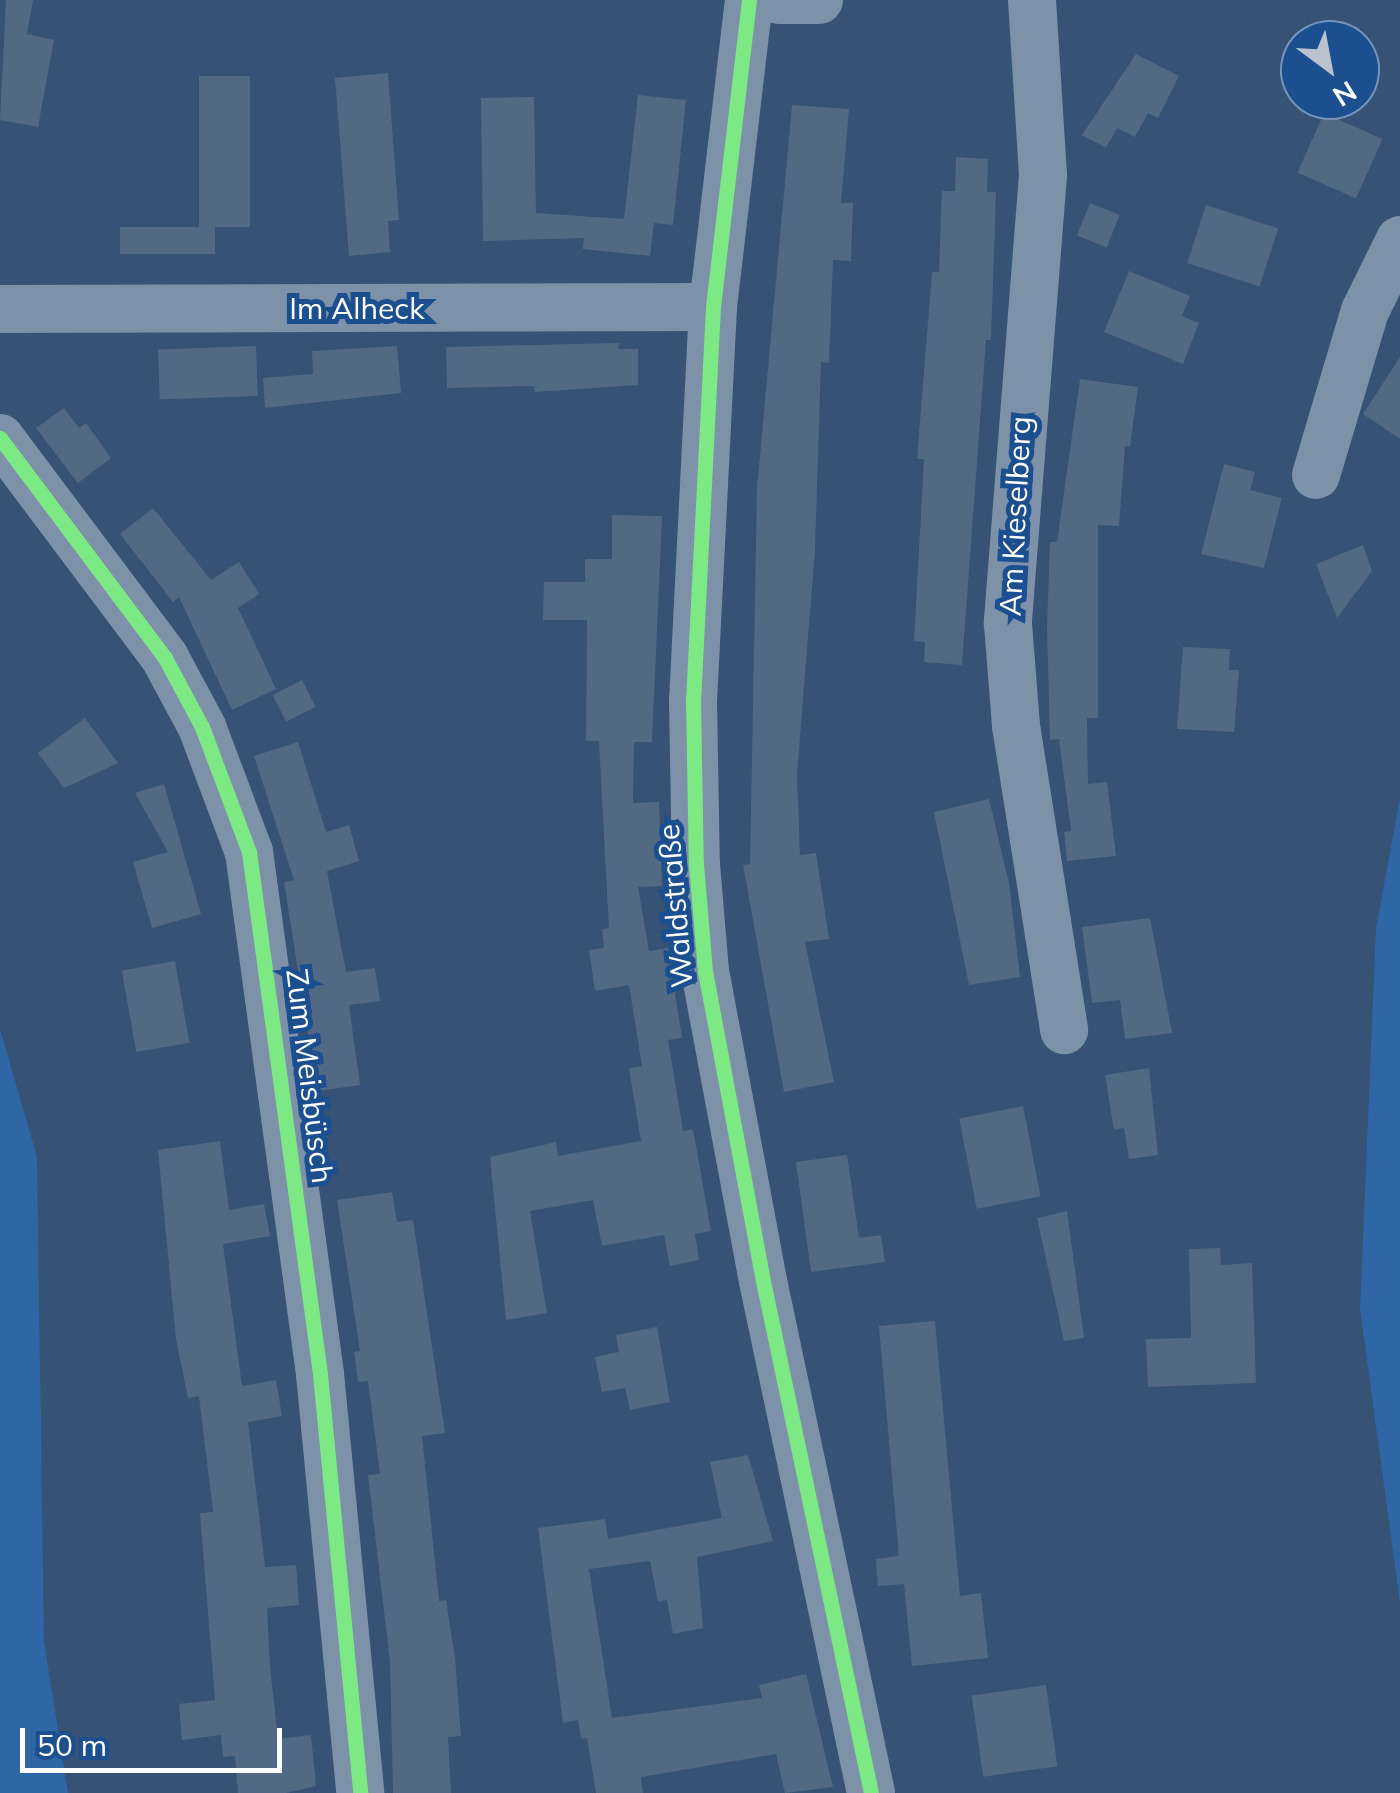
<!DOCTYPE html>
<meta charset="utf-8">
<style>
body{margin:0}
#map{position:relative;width:1400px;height:1793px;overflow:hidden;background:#365274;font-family:Mulish,sans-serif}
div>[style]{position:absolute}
.green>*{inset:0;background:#2f66a5}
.building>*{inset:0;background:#526984;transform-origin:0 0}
.minor>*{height:48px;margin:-24px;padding:0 24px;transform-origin:24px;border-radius:24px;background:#7d92a8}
.cycleway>*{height:15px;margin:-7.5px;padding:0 7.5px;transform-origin:7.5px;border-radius:7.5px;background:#7ce984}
span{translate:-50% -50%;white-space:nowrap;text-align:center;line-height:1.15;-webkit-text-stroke:10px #1b4f8f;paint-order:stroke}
.street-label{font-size:30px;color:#fff}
.north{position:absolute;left:1280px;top:20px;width:100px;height:100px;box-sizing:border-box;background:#1b4f8f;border:2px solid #7695bc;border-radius:50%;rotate:148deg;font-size:28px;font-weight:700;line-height:40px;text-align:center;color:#fff}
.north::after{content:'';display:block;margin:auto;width:35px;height:45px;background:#b9c2ce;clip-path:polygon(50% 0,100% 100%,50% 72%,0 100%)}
.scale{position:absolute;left:20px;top:1728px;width:262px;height:45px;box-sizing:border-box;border:5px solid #fff;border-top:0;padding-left:12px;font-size:30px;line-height:35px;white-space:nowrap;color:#fff;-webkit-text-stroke:8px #1b4f8f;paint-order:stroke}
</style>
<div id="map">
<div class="green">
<i style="clip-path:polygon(1400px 798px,1400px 1603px,1360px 1309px,1376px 928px)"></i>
<i style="clip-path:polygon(0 1029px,37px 1157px,44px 1641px,68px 1793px,0 1793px)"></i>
</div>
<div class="building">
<i style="clip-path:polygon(6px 0,33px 0,27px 34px,54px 40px,38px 127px,0 120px)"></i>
<i style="clip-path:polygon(1136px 54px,1179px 76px,1158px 118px,1148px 113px,1135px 137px,1117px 128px,1106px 148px,1082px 135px)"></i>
<i style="clip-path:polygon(388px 73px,399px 220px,388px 221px,390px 252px,349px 256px,335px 78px)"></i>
<i style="left:199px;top:76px;width:51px;height:151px"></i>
<i style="clip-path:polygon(638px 95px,686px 100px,673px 225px,654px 223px,650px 256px,583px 249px,584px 238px,483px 241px,481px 98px,534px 97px,536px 213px,624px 219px)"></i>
<i style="clip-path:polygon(792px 105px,849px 109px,841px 203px,853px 203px,851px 261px,833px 260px,829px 363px,821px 362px,815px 550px,797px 774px,800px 855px,816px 853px,829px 939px,805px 942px,834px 1082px,784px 1092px,743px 865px,750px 864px,757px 489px)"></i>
<i style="left:1324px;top:113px;width:64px;height:65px;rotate:24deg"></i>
<i style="clip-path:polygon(956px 157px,988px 159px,987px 192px,996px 192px,991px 340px,986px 340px,962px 665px,924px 662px,925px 642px,914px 641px,924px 459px,917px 459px,932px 272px,939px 272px,942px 191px,955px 191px)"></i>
<i style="left:1090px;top:203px;width:32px;height:35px;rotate:22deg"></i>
<i style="left:1206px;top:205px;width:76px;height:61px;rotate:18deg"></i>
<i style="left:215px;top:227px;width:27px;height:95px;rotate:90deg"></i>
<i style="clip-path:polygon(1129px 271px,1190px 296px,1182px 316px,1199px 323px,1183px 364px,1104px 332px)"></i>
<i style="clip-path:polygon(619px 343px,618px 349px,638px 349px,638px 385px,535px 392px,534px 386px,447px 388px,446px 347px)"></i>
<i style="left:256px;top:346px;width:50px;height:98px;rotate:88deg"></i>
<i style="clip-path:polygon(397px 346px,401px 393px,265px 408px,263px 378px,313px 374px,312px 351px)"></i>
<i style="clip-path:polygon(1400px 357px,1400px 439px,1363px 414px)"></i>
<i style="clip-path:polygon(1080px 379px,1138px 387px,1130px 447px,1125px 446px,1119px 526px,1098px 525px,1098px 718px,1087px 718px,1088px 784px,1107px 782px,1116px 856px,1067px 861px,1064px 832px,1071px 831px,1059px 739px,1050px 740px,1047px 627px,1050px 542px,1057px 542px)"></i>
<i style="clip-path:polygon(64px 408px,79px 428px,86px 423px,111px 458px,78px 483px,36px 428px)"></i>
<i style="clip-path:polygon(1224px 464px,1255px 472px,1250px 490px,1282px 498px,1264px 568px,1201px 554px)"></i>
<i style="clip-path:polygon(153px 508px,211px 580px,239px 562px,259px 594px,238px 608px,276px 689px,232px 710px,179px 597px,173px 602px,120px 534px)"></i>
<i style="clip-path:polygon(612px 515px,662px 516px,652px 742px,634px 742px,633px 803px,659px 802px,662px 886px,638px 887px,649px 951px,668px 948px,682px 1038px,668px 1040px,683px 1131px,693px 1129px,711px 1231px,695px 1234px,699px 1260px,670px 1266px,664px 1235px,602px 1246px,593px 1200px,530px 1211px,547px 1313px,506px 1320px,490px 1157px,556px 1142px,558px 1156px,641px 1141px,629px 1068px,642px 1066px,629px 985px,595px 991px,589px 950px,604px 948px,602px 929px,609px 928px,599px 741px,586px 741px,587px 620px,543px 620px,544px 582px,585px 582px,585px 559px,612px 559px)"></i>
<i style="clip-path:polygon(1363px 545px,1372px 571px,1337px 618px,1316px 564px)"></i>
<i style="clip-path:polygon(1183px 647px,1230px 649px,1229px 670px,1239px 670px,1234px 732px,1177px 729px)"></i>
<i style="left:302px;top:680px;width:30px;height:33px;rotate:63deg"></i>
<i style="clip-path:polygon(85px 718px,118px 763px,64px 788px,38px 753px)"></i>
<i style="clip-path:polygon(298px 742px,326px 832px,349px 825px,359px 861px,327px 871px,346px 972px,375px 968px,380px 1001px,349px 1005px,360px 1085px,317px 1091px,284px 882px,294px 880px,254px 756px)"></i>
<i style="clip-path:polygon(164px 784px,201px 914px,152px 928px,133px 862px,168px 852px,135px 793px)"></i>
<i style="clip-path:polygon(989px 799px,1009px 883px,1020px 977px,969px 985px,934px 812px)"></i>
<i style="clip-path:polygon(1150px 918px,1172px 1033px,1125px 1039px,1120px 1000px,1092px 1003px,1082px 927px)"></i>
<i style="left:175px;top:961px;width:83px;height:54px;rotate:80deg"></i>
<i style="clip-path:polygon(1149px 1068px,1158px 1155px,1129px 1159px,1124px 1128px,1114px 1130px,1105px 1075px)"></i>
<i style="left:1023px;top:1106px;width:92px;height:65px;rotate:79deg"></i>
<i style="clip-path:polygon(220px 1141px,229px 1210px,264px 1204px,270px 1236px,223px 1244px,242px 1386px,276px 1380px,282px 1416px,248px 1422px,265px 1567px,296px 1565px,299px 1605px,267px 1608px,270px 1667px,278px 1739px,311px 1735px,316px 1786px,286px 1793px,238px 1793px,235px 1756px,223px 1757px,221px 1735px,182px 1740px,179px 1704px,215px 1700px,200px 1513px,213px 1512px,199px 1396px,188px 1398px,176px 1339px,158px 1150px)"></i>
<i style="clip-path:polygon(847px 1155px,859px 1238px,881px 1235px,885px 1262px,811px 1272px,796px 1162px)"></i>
<i style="clip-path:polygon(392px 1192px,397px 1222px,413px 1220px,445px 1433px,422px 1436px,439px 1601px,446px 1600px,455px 1658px,461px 1736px,448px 1737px,451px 1793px,393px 1793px,390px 1662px,368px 1475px,380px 1474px,368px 1381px,358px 1382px,354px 1352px,360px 1351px,337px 1200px)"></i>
<i style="clip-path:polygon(1067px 1211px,1084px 1338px,1064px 1341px,1037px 1218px)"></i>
<i style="clip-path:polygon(1220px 1248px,1221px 1265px,1252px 1263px,1256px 1383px,1148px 1387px,1146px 1339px,1191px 1338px,1189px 1249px)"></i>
<i style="clip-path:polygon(935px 1321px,960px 1596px,981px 1593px,988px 1658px,912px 1666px,904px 1584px,878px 1586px,876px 1559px,899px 1556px,879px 1326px)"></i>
<i style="clip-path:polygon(657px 1327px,670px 1402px,630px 1410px,625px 1388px,602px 1392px,595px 1357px,619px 1352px,616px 1335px)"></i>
<i style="clip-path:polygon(748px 1455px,773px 1541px,697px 1557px,703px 1628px,673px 1634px,667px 1600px,658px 1602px,650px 1561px,589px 1569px,612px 1718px,762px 1698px,759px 1685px,806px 1674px,833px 1787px,785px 1793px,776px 1754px,641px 1777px,643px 1793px,596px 1793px,587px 1738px,581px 1739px,578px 1720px,563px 1723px,538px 1528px,605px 1519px,608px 1539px,722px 1518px,710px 1462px)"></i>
<i style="left:1046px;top:1685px;width:82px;height:75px;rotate:82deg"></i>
</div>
<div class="minor">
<i style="left:749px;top:0;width:309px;rotate:96.7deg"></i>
<i style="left:713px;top:307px;width:394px;rotate:92.9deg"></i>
<i style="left:693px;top:700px;width:164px;rotate:89deg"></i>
<i style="left:696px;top:864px;width:107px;rotate:85.2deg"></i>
<i style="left:705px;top:971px;width:315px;rotate:79.4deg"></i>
<i style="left:763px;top:1281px;width:523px;rotate:78.09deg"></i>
<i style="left:779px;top:0;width:40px"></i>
<i style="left:1032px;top:0;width:175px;rotate:86.4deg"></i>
<i style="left:1043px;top:175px;width:450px;rotate:94.5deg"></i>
<i style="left:1008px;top:624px;width:102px;rotate:85.5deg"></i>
<i style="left:1016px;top:726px;width:308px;rotate:81deg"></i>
<i style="left:0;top:309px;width:713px;rotate:-0.16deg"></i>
<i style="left:0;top:438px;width:275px;rotate:53.1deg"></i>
<i style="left:165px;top:658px;width:78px;rotate:61.8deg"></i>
<i style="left:202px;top:727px;width:134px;rotate:69.4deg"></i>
<i style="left:249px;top:852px;width:527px;rotate:82.25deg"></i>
<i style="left:320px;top:1374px;width:421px;rotate:84.5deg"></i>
<i style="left:1316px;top:475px;width:171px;rotate:-73.4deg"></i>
<i style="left:1365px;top:311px;width:79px;rotate:-63.8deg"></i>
</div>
<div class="cycleway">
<i style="left:749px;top:0;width:309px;rotate:96.7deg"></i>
<i style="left:713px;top:307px;width:394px;rotate:92.9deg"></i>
<i style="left:693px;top:700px;width:164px;rotate:89deg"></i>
<i style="left:696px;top:864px;width:107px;rotate:85.2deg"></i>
<i style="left:705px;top:971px;width:315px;rotate:79.4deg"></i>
<i style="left:763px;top:1281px;width:523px;rotate:78.09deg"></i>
<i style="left:0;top:438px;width:275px;rotate:53.1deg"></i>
<i style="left:165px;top:658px;width:78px;rotate:61.8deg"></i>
<i style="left:202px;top:727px;width:134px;rotate:69.4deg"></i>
<i style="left:249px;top:852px;width:527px;rotate:82.25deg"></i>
<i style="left:320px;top:1374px;width:421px;rotate:84.5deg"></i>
</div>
<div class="street-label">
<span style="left:357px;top:308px">Im Alheck</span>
<span style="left:1015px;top:516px;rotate:-87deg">Am Kieselberg</span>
<span style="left:675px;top:906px;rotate:-95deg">Waldstraße</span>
<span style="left:310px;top:1076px;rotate:83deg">Zum Meisbüsch</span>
</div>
<div class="north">N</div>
<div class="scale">50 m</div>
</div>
